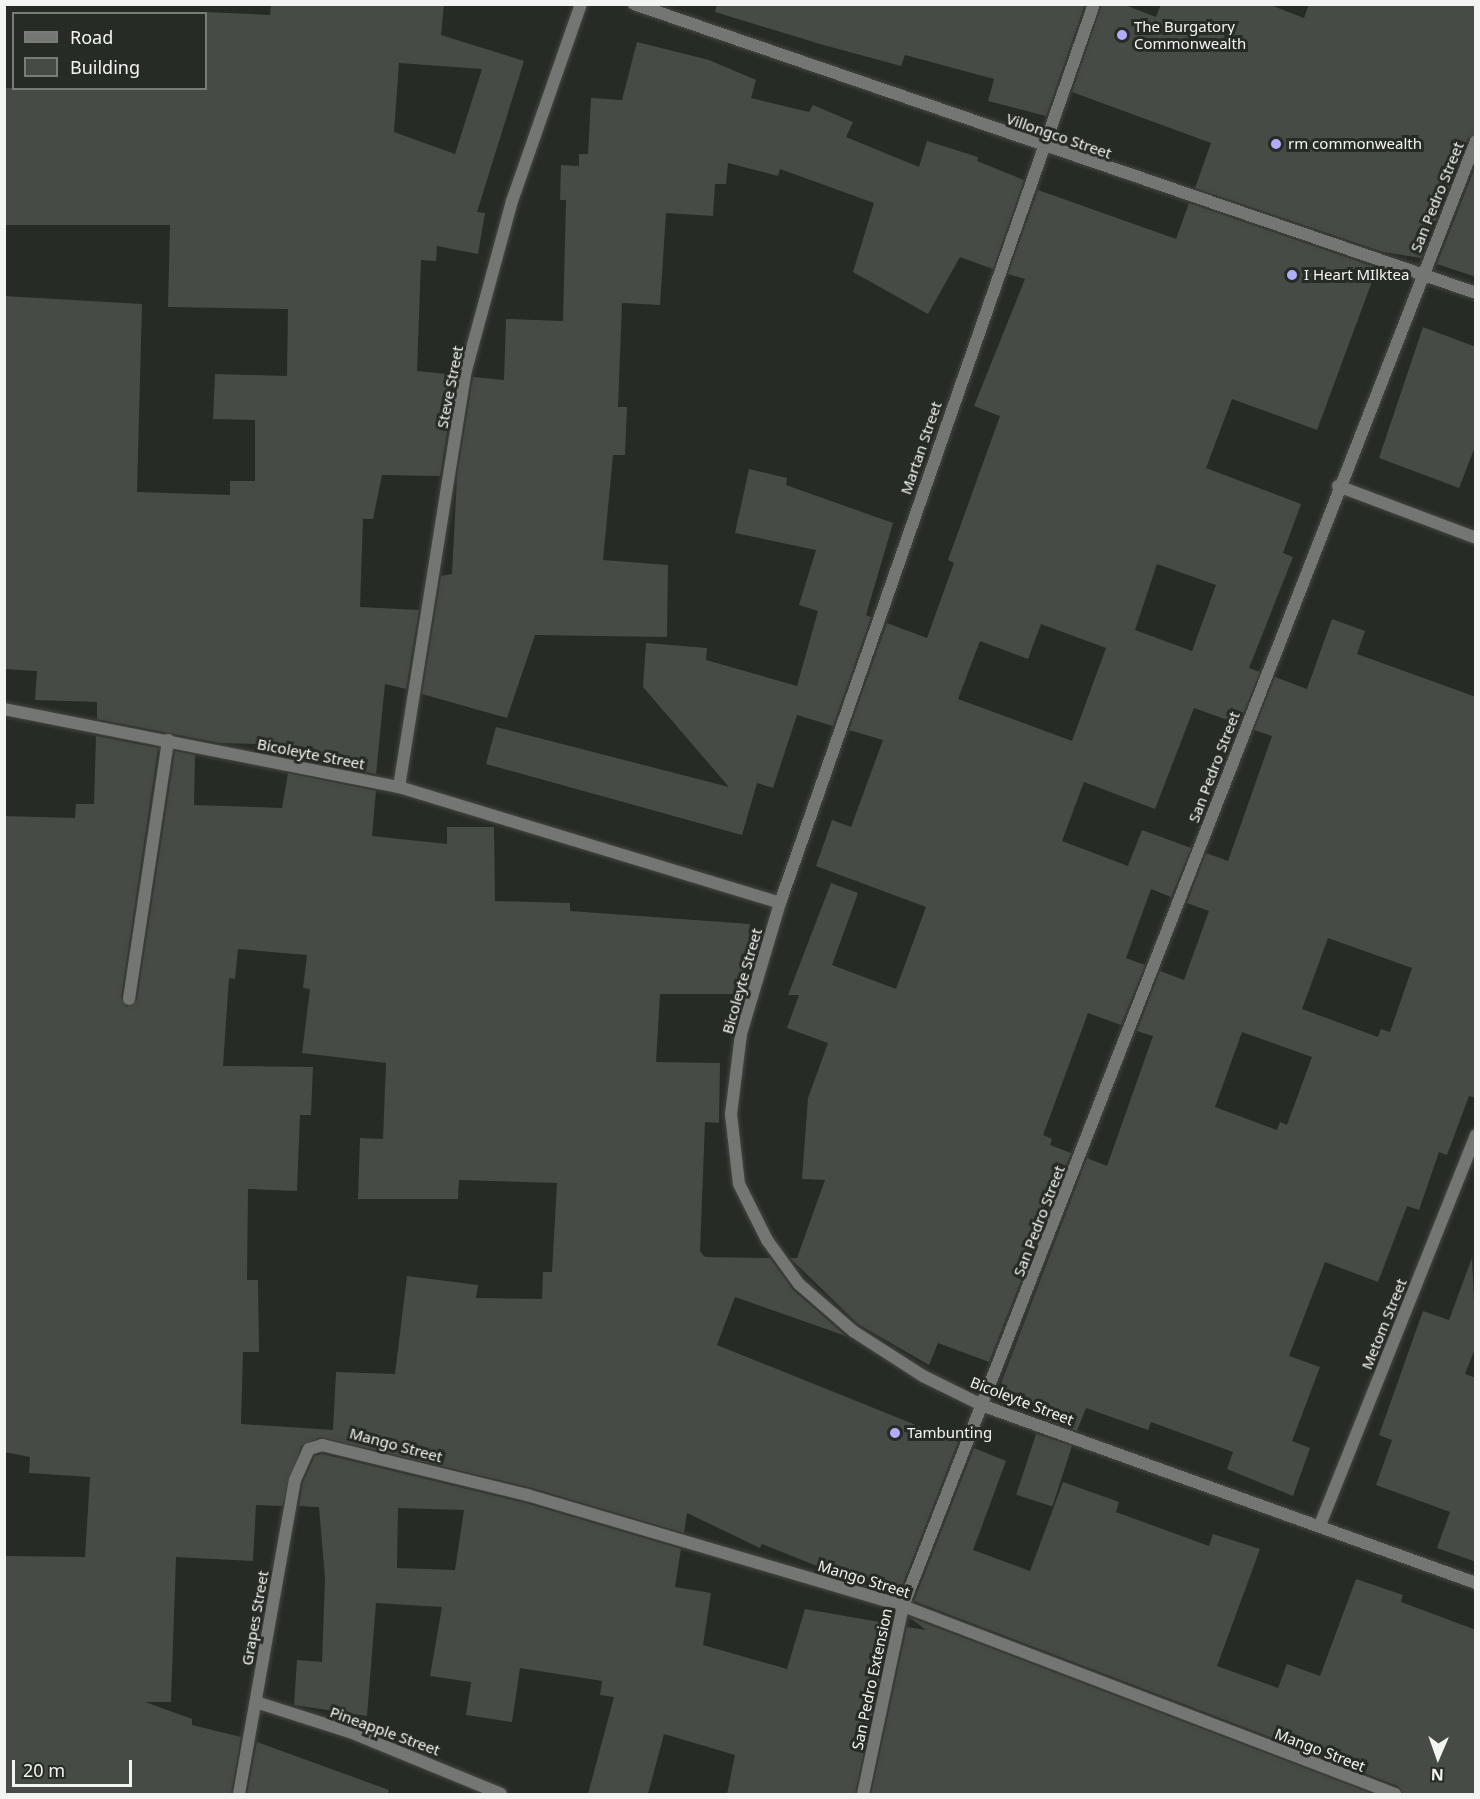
<!DOCTYPE html>
<style>
body{margin:0}
#map{position:relative;width:1480px;height:1799px;overflow:hidden;background:#272b25;font-family:"Noto Sans",sans-serif}
div>[style]{position:absolute}
.building>*{inset:0;background:#474b45;transform-origin:0 0}
.roads{filter:drop-shadow(0 0 2px #444742) drop-shadow(0 0 2px #444742)}
.service>*{height:12px;margin:-6px;padding:0 6px;transform-origin:6px;border-radius:6px;background:#747673}
.minor>*{height:12px;margin:-6px;padding:0 6px;transform-origin:6px;border-radius:6px;background:#747673}
.dots>*{width:16px;height:16px;translate:-50% -50%;box-sizing:border-box;border:3px solid #272b25;border-radius:50%}
span{translate:-50% -50%;white-space:nowrap;text-align:center;line-height:1.15;-webkit-text-stroke:6px #272b25;paint-order:stroke}
.poi-label{font-size:15px;color:#f3f5f2}
.left{translate:0 -50%;text-align:left}
.street-label{font-size:15px;color:#f3f5f2}
.frame{position:absolute;inset:0;border:6px solid #f3f5f2;pointer-events:none}
.legend{position:absolute;left:12px;top:12px;width:195px;height:78px;box-sizing:border-box;background:#272b25;border:2px solid #797c77;margin:0;padding:8px 10px;list-style:none;font-size:18px;color:#f3f5f2}
.legend li{display:flex;align-items:center;gap:12px;height:30px}
.legend b{width:30px;border:2px solid #797c77}
.north{position:absolute;left:1408px;top:1727px;width:60px;height:60px;-webkit-text-stroke:4px #272b25;paint-order:stroke;rotate:182deg;font-size:16px;font-weight:700;line-height:24px;text-align:center;color:#f3f5f2}
.north::after{content:'';display:block;margin:auto;width:21px;height:27px;background:#f3f5f2;clip-path:polygon(50% 0,100% 100%,50% 72%,0 100%)}
.scale{position:absolute;left:12px;top:1760px;width:120px;height:27px;box-sizing:border-box;border:3px solid #f3f5f2;border-top:0;padding-left:8px;font-size:18px;line-height:21px;white-space:nowrap;color:#f3f5f2;-webkit-text-stroke:4px #272b25;paint-order:stroke}
</style>
<div id="map">
<div class="building">
<i style="clip-path:polygon(evenodd,271px 4px,444px 4px,441px 35px,524px 61px,477px 212px,485px 213px,478px 254px,437px 246px,436px 261px,421px 260px,417px 371px,456px 375px,440px 476px,382px 475px,373px 519px,363px 519px,360px 607px,419px 610px,406px 689px,385px 684px,376px 774px,290px 757px,292px 745px,220px 743px,97px 719px,97px 702px,35px 700px,37px 671px,4px 669px,4px 296px,142px 304px,137px 492px,230px 495px,230px 481px,255px 481px,255px 420px,213px 419px,215px 374px,287px 376px,288px 309px,168px 307px,170px 225px,4px 225px,4px 88px,206px 88px,206px 12px,270px 15px,271px 4px,399px 63px,482px 69px,455px 154px,394px 132px,399px 63px)"></i>
<i style="clip-path:polygon(717px 4px,1085px 4px,1046px 116px,988px 101px,994px 79px,905px 55px,901px 66px,820px 44px,715px 12px)"></i>
<i style="clip-path:polygon(1102px 4px,1122px 4px,1156px 17px,1161px 4px,1268px 4px,1304px 18px,1309px 4px,1476px 4px,1476px 133px,1468px 138px,1421px 258px,1383px 252px,1195px 188px,1211px 143px,1072px 92px)"></i>
<i style="clip-path:polygon(637px 42px,709px 60px,756px 80px,751px 98px,809px 112px,813px 105px,853px 122px,846px 137px,919px 167px,927px 141px,978px 157px,977px 161px,1024px 180px,993px 269px,960px 257px,928px 314px,853px 272px,874px 203px,780px 169px,778px 176px,728px 163px,726px 184px,715px 184px,713px 216px,666px 213px,660px 305px,622px 303px,618px 407px,627px 407px,625px 455px,613px 455px,603px 560px,668px 565px,667px 637px,535px 635px,507px 718px,422px 694px,441px 576px,452px 574px,457px 476px,473px 377px,504px 380px,506px 319px,563px 321px,566px 200px,560px 200px,561px 165px,579px 166px,579px 154px,588px 154px,591px 98px,622px 100px)"></i>
<i style="clip-path:polygon(1476px 165px,1476px 277px,1437px 264px)"></i>
<i style="clip-path:polygon(evenodd,1038px 190px,1176px 239px,1189px 203px,1377px 268px,1317px 430px,1232px 399px,1206px 468px,1301px 504px,1283px 553px,1293px 557px,1249px 668px,1260px 672px,1239px 724px,1194px 708px,1155px 809px,1084px 782px,1062px 841px,1128px 866px,1142px 830px,1191px 848px,1171px 897px,1151px 889px,1126px 958px,1145px 965px,1121px 1025px,1088px 1013px,1043px 1135px,1052px 1139px,1050px 1145px,1071px 1153px,989px 1362px,938px 1343px,929px 1365px,858px 1324px,790px 1258px,797px 1258px,825px 1180px,802px 1179px,808px 1098px,828px 1043px,787px 1028px,799px 995px,788px 995px,831px 883px,858px 893px,832px 965px,896px 989px,926px 907px,816px 866px,832px 820px,851px 827px,883px 740px,849px 730px,887px 623px,927px 638px,954px 563px,948px 560px,1000px 416px,974px 406px,1025px 279px,1008px 274px,1038px 190px,1157px 564px,1216px 585px,1192px 651px,1135px 630px,1157px 564px,1038px 190px,1041px 624px,1106px 648px,1072px 741px,958px 699px,980px 641px,1028px 659px,1041px 624px)"></i>
<i style="clip-path:polygon(1423px 327px,1476px 347px,1476px 444px,1459px 488px,1379px 458px)"></i>
<i style="clip-path:polygon(749px 469px,787px 478px,786px 485px,893px 523px,866px 615px,871px 617px,833px 726px,797px 715px,773px 788px,757px 783px,742px 835px,486px 764px,496px 727px,729px 787px,643px 687px,646px 643px,707px 648px,706px 660px,797px 686px,818px 611px,799px 605px,816px 550px,735px 533px)"></i>
<i style="clip-path:polygon(evenodd,1332px 619px,1365px 631px,1357px 654px,1476px 697px,1476px 1098px,1469px 1096px,1447px 1155px,1439px 1152px,1419px 1210px,1407px 1206px,1378px 1282px,1325px 1262px,1289px 1356px,1320px 1367px,1292px 1441px,1310px 1448px,1293px 1496px,1227px 1469px,1233px 1452px,1151px 1422px,1148px 1430px,1086px 1408px,1077px 1431px,1042px 1418px,1046px 1408px,998px 1391px,1087px 1158px,1107px 1166px,1153px 1036px,1137px 1031px,1160px 971px,1184px 980px,1209px 911px,1187px 903px,1206px 853px,1228px 861px,1272px 736px,1254px 730px,1275px 677px,1307px 689px,1332px 619px,1328px 938px,1412px 968px,1390px 1032px,1381px 1029px,1378px 1037px,1302px 1009px,1328px 938px,1332px 619px,1242px 1032px,1312px 1057px,1287px 1125px,1280px 1122px,1277px 1130px,1215px 1107px,1242px 1032px)"></i>
<i style="clip-path:polygon(evenodd,96px 736px,158px 748px,121px 998px,127px 1007px,137px 1000px,175px 751px,195px 755px,194px 805px,282px 808px,288px 773px,376px 791px,372px 836px,447px 844px,447px 827px,494px 827px,495px 901px,570px 903px,570px 911px,750px 924px,744px 994px,660px 994px,656px 1062px,720px 1063px,719px 1123px,705px 1122px,700px 1251px,705px 1257px,770px 1258px,793px 1290px,846px 1336px,735px 1297px,717px 1345px,958px 1442px,898px 1596px,816px 1572px,817px 1566px,762px 1544px,760px 1548px,687px 1513px,684px 1533px,529px 1487px,320px 1437px,301px 1446px,282px 1506px,256px 1505px,253px 1561px,176px 1557px,171px 1702px,145px 1702px,192px 1719px,192px 1725px,241px 1737px,231px 1794px,4px 1794px,4px 1556px,85px 1557px,90px 1477px,29px 1473px,30px 1457px,4px 1452px,4px 816px,75px 818px,76px 804px,94px 804px,96px 736px,238px 949px,307px 955px,303px 988px,310px 989px,302px 1053px,386px 1063px,383px 1139px,360px 1138px,358px 1199px,458px 1199px,459px 1180px,557px 1183px,552px 1272px,543px 1272px,542px 1299px,476px 1298px,478px 1285px,407px 1276px,395px 1374px,336px 1372px,333px 1430px,241px 1424px,243px 1352px,259px 1352px,258px 1280px,247px 1280px,248px 1189px,297px 1191px,300px 1115px,311px 1115px,313px 1067px,223px 1066px,229px 978px,235px 979px,238px 949px)"></i>
<i style="clip-path:polygon(1472px 1258px,1476px 1346px,1465px 1374px,1476px 1378px,1476px 1562px,1437px 1548px,1450px 1512px,1376px 1485px,1392px 1440px,1379px 1435px,1423px 1311px,1449px 1320px)"></i>
<i style="left:1036px;top:1434px;width:38px;height:64px;rotate:18deg"></i>
<i style="clip-path:polygon(974px 1448px,1006px 1461px,973px 1550px,1030px 1571px,1063px 1482px,1119px 1502px,1116px 1512px,1209px 1546px,1213px 1534px,1260px 1549px,1217px 1666px,1278px 1688px,1287px 1664px,1320px 1676px,1356px 1579px,1403px 1595px,1401px 1602px,1476px 1630px,1476px 1794px,1403px 1794px,1398px 1786px,914px 1601px)"></i>
<i style="clip-path:polygon(evenodd,322px 1454px,525px 1503px,681px 1549px,675px 1587px,711px 1593px,703px 1645px,787px 1669px,805px 1609px,891px 1624px,855px 1794px,727px 1794px,735px 1755px,664px 1734px,648px 1794px,588px 1794px,614px 1697px,600px 1695px,602px 1681px,520px 1668px,512px 1722px,466px 1715px,471px 1682px,430px 1676px,442px 1607px,376px 1603px,367px 1716px,294px 1705px,297px 1660px,322px 1662px,325px 1578px,319px 1507px,299px 1506px,303px 1482px,315px 1456px,322px 1454px,398px 1508px,464px 1510px,455px 1570px,397px 1568px,398px 1508px)"></i>
<i style="clip-path:polygon(909px 1617px,1373px 1794px,871px 1794px,907px 1627px,926px 1630px)"></i>
<i style="clip-path:polygon(257px 1742px,389px 1790px,388px 1794px,247px 1794px)"></i>
</div>
<div class="roads">
<div class="service">
<i style="left:1338px;top:486px;width:147px;rotate:20.6deg"></i>
</div>
<div class="minor">
<i style="left:634px;top:4px;width:890px;rotate:18.94deg"></i>
<i style="left:1094px;top:4px;width:952px;rotate:109.25deg"></i>
<i style="left:780px;top:903px;width:137px;rotate:106.6deg"></i>
<i style="left:741px;top:1034px;width:81px;rotate:97.1deg"></i>
<i style="left:731px;top:1114px;width:70px;rotate:83.5deg"></i>
<i style="left:739px;top:1184px;width:63px;rotate:63.4deg"></i>
<i style="left:767px;top:1240px;width:54px;rotate:54deg"></i>
<i style="left:799px;top:1284px;width:72px;rotate:41deg"></i>
<i style="left:853px;top:1331px;width:83px;rotate:32.7deg"></i>
<i style="left:923px;top:1376px;width:68px;rotate:26.2deg"></i>
<i style="left:984px;top:1406px;width:523px;rotate:19.79deg"></i>
<i style="left:4px;top:709px;width:403px;rotate:11.2deg"></i>
<i style="left:399px;top:787px;width:398px;rotate:16.9deg"></i>
<i style="left:399px;top:787px;width:418px;rotate:-80.9deg"></i>
<i style="left:465px;top:374px;width:179px;rotate:-74.8deg"></i>
<i style="left:512px;top:201px;width:209px;rotate:-70.7deg"></i>
<i style="left:129px;top:999px;width:262px;rotate:-81.4deg"></i>
<i style="left:1320px;top:1525px;width:420px;rotate:-68.2deg"></i>
<i style="left:256px;top:1702px;width:99px;rotate:17.7deg"></i>
<i style="left:350px;top:1732px;width:163px;rotate:22.3deg"></i>
<i style="left:239px;top:1794px;width:319px;rotate:-79.9deg"></i>
<i style="left:295px;top:1480px;width:34px;rotate:-66deg"></i>
<i style="left:309px;top:1449px;width:14px;rotate:-17deg"></i>
<i style="left:322px;top:1445px;width:211px;rotate:13.7deg"></i>
<i style="left:527px;top:1495px;width:392px;rotate:16.4deg"></i>
<i style="left:903px;top:1606px;width:527px;rotate:20.91deg"></i>
<i style="left:863px;top:1794px;width:192px;rotate:-78deg"></i>
<i style="left:903px;top:1606px;width:1573px;rotate:-68.64deg"></i>
</div>
</div>
<div class="dots">
<i style="left:1122px;top:35px;background:#b2adf9"></i>
<i style="left:1276px;top:144px;background:#b2adf9"></i>
<i style="left:1292px;top:275px;background:#b2adf9"></i>
<i style="left:895px;top:1433px;background:#b2adf9"></i>
</div>
<div class="poi-label">
<span class="left" style="left:1134px;top:35px">The Burgatory<br>Commonwealth</span>
<span class="left" style="left:1288px;top:144px">rm commonwealth</span>
<span class="left" style="left:1304px;top:275px">I Heart MIlktea</span>
<span class="left" style="left:907px;top:1433px">Tambunting</span>
</div>
<div class="street-label">
<span style="left:1059px;top:136px;rotate:19deg">Villongco Street</span>
<span style="left:1437px;top:197px;rotate:-68deg">San Pedro Street</span>
<span style="left:450px;top:387px;rotate:-79deg">Steve Street</span>
<span style="left:921px;top:448px;rotate:-71deg">Martan Street</span>
<span style="left:311px;top:754px;rotate:11deg">Bicoleyte Street</span>
<span style="left:1214px;top:767px;rotate:-69deg">San Pedro Street</span>
<span style="left:742px;top:981px;rotate:-74deg">Bicoleyte Street</span>
<span style="left:1039px;top:1221px;rotate:-69deg">San Pedro Street</span>
<span style="left:1384px;top:1324px;rotate:-68deg">Metom Street</span>
<span style="left:1022px;top:1401px;rotate:21deg">Bicoleyte Street</span>
<span style="left:396px;top:1445px;rotate:15deg">Mango Street</span>
<span style="left:864px;top:1579px;rotate:17deg">Mango Street</span>
<span style="left:255px;top:1618px;rotate:-80deg">Grapes Street</span>
<span style="left:872px;top:1679px;rotate:-78deg">San Pedro Extension</span>
<span style="left:385px;top:1731px;rotate:20deg">Pineapple Street</span>
<span style="left:1320px;top:1750px;rotate:21deg">Mango Street</span>
</div>
<div class="frame"></div>
<ul class="legend">
<li><b style="height:8px;background:#747673"></b>Road</li>
<li><b style="height:16px;background:#474b45"></b>Building</li>
</ul>
<div class="north">N</div>
<div class="scale">20 m</div>
</div>
